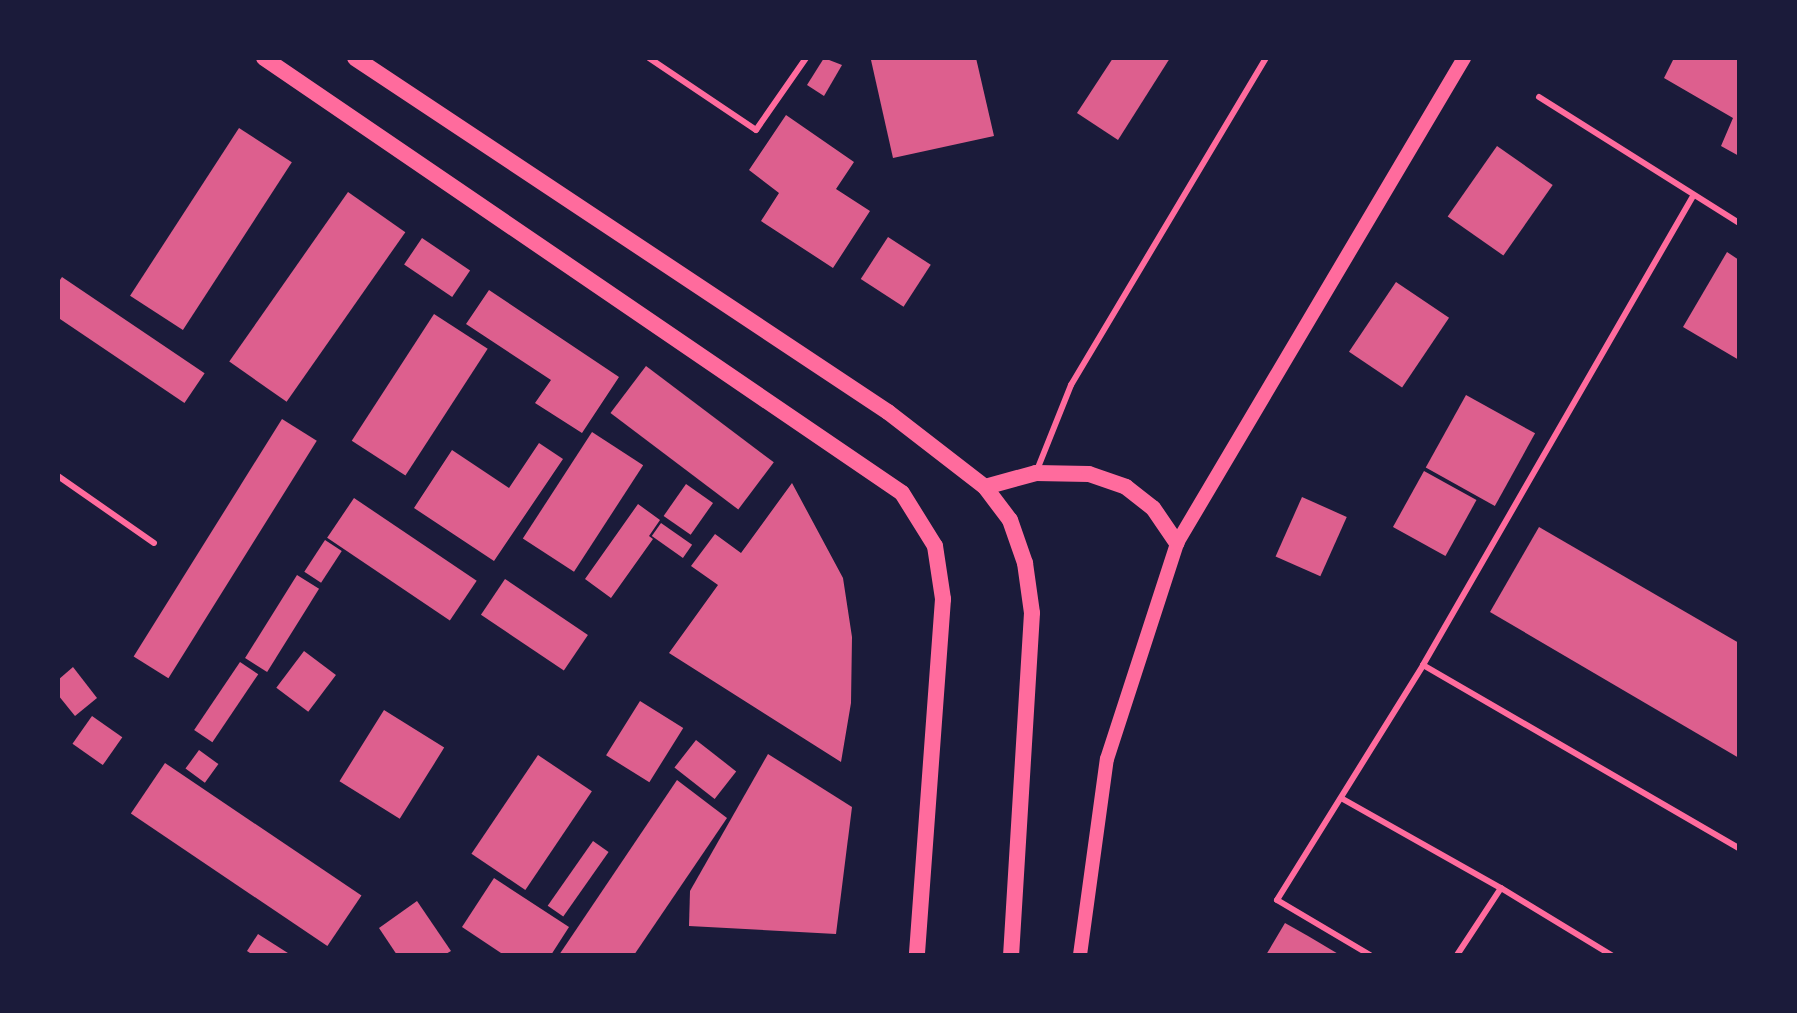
<!DOCTYPE html>
<style>
body{margin:0}
#map{position:relative;width:1797px;height:1013px;overflow:hidden;background:#1b1b3a;font-family:Figtree,sans-serif}
div>[style]{position:absolute}
.building>*{inset:0;background:#dd5f8e;transform-origin:0 0}
.service>*{height:6px;margin:-3px;padding:0 3px;transform-origin:3px;border-radius:3px;background:#ff6b9d}
.tertiary>*{height:14px;margin:-7px;padding:0 7px;transform-origin:7px;border-radius:7px;background:#ff6b9d}
.secondary>*{height:16px;margin:-8px;padding:0 8px;transform-origin:8px;border-radius:8px;background:#ff6b9d}
span{translate:-50% -50%;white-space:nowrap;text-align:center;line-height:1.15;-webkit-text-stroke:6px #1b1b3a;paint-order:stroke}
.frame{position:absolute;inset:0;border:60px solid #1b1b3a;pointer-events:none}
</style>
<div id="map">
<div class="building">
<i style="clip-path:polygon(824px 58px,842px 65px,824px 96px,807px 85px)"></i>
<i style="clip-path:polygon(976px 58px,994px 136px,893px 158px,871px 60px)"></i>
<i style="clip-path:polygon(1113px 58px,1170px 58px,1118px 140px,1077px 113px)"></i>
<i style="clip-path:polygon(1674px 58px,1739px 58px,1739px 156px,1721px 146px,1733px 118px,1664px 78px)"></i>
<i style="clip-path:polygon(786px 115px,854px 162px,836px 189px,870px 211px,833px 268px,761px 221px,779px 193px,749px 170px)"></i>
<i style="left:239px;top:128px;width:63px;height:200px;rotate:33deg"></i>
<i style="left:1497px;top:146px;width:68px;height:86px;rotate:35deg"></i>
<i style="left:348px;top:192px;width:70px;height:207px;rotate:35deg"></i>
<i style="left:888px;top:237px;width:51px;height:50px;rotate:33deg"></i>
<i style="left:422px;top:238px;width:58px;height:32px;rotate:34deg"></i>
<i style="clip-path:polygon(1727px 252px,1739px 260px,1739px 360px,1683px 327px)"></i>
<i style="left:62px;top:277px;width:172px;height:36px;rotate:34deg"></i>
<i style="left:1396px;top:282px;width:64px;height:84px;rotate:34deg"></i>
<i style="clip-path:polygon(489px 290px,619px 377px,582px 433px,535px 403px,551px 380px,466px 324px)"></i>
<i style="left:434px;top:314px;width:64px;height:151px;rotate:33deg"></i>
<i style="left:646px;top:366px;width:160px;height:59px;rotate:37deg"></i>
<i style="left:1466px;top:395px;width:79px;height:83px;rotate:29deg"></i>
<i style="left:282px;top:419px;width:41px;height:280px;rotate:32deg"></i>
<i style="left:592px;top:432px;width:61px;height:127px;rotate:33deg"></i>
<i style="clip-path:polygon(539px 443px,563px 459px,494px 561px,414px 508px,452px 450px,509px 488px)"></i>
<i style="left:1424px;top:471px;width:60px;height:64px;rotate:29deg"></i>
<i style="clip-path:polygon(792px 483px,843px 578px,852px 637px,851px 703px,841px 762px,669px 653px,718px 585px,691px 566px,715px 534px,741px 553px)"></i>
<i style="left:686px;top:484px;width:33px;height:39px;rotate:35deg"></i>
<i style="left:1302px;top:497px;width:49px;height:65px;rotate:24deg"></i>
<i style="left:354px;top:498px;width:148px;height:48px;rotate:34deg"></i>
<i style="clip-path:polygon(638px 504px,660px 520px,649px 536px,653px 539px,611px 598px,585px 579px)"></i>
<i style="left:661px;top:523px;width:38px;height:16px;rotate:35deg"></i>
<i style="clip-path:polygon(1539px 527px,1739px 643px,1739px 758px,1490px 612px)"></i>
<i style="left:325px;top:540px;width:20px;height:38px;rotate:33deg"></i>
<i style="left:297px;top:575px;width:26px;height:98px;rotate:32deg"></i>
<i style="left:505px;top:579px;width:100px;height:43px;rotate:34deg"></i>
<i style="left:304px;top:651px;width:40px;height:46px;rotate:37deg"></i>
<i style="left:240px;top:662px;width:22px;height:82px;rotate:34deg"></i>
<i style="clip-path:polygon(73px 667px,97px 698px,75px 716px,58px 695px,58px 680px)"></i>
<i style="left:640px;top:701px;width:51px;height:64px;rotate:32deg"></i>
<i style="left:384px;top:710px;width:71px;height:84px;rotate:32deg"></i>
<i style="left:92px;top:716px;width:37px;height:34px;rotate:35deg"></i>
<i style="left:696px;top:740px;width:51px;height:35px;rotate:38deg"></i>
<i style="left:199px;top:750px;width:24px;height:23px;rotate:36deg"></i>
<i style="clip-path:polygon(768px 754px,852px 807px,836px 934px,689px 926px,690px 891px)"></i>
<i style="left:538px;top:755px;width:65px;height:119px;rotate:34deg"></i>
<i style="left:165px;top:763px;width:237px;height:61px;rotate:34deg"></i>
<i style="clip-path:polygon(677px 780px,727px 818px,634px 955px,559px 955px)"></i>
<i style="left:593px;top:841px;width:19px;height:79px;rotate:35deg"></i>
<i style="clip-path:polygon(494px 878px,569px 927px,551px 955px,504px 955px,462px 927px)"></i>
<i style="clip-path:polygon(417px 901px,451px 951px,444px 955px,397px 955px,379px 928px)"></i>
<i style="clip-path:polygon(1285px 923px,1308px 936px,1340px 955px,1266px 955px)"></i>
<i style="clip-path:polygon(258px 934px,291px 955px,253px 955px,247px 951px)"></i>
</div>
<div class="service">
<i style="left:649px;top:58px;width:129px;rotate:33.9deg"></i>
<i style="left:756px;top:130px;width:88px;rotate:-55.2deg"></i>
<i style="left:1539px;top:97px;width:236px;rotate:32.2deg"></i>
<i style="left:1037px;top:470px;width:92px;rotate:-68.2deg"></i>
<i style="left:1071px;top:385px;width:381px;rotate:-59.2deg"></i>
<i style="left:58px;top:476px;width:117px;rotate:34.9deg"></i>
<i style="left:1423px;top:665px;width:541px;rotate:-60.07deg"></i>
<i style="left:1341px;top:798px;width:184px;rotate:29.4deg"></i>
<i style="left:1370px;top:955px;width:108px;rotate:-149.4deg"></i>
<i style="left:1277px;top:900px;width:277px;rotate:-58.1deg"></i>
<i style="left:1423px;top:665px;width:365px;rotate:30.1deg"></i>
<i style="left:1457px;top:955px;width:80px;rotate:-56.7deg"></i>
<i style="left:1501px;top:888px;width:129px;rotate:31.3deg"></i>
</div>
<div class="tertiary">
<i style="left:1080px;top:955px;width:198px;rotate:-82.2deg"></i>
<i style="left:1107px;top:759px;width:227px;rotate:-72deg"></i>
<i style="left:1177px;top:543px;width:564px;rotate:-59.38deg"></i>
</div>
<div class="secondary">
<i style="left:264px;top:58px;width:772px;rotate:34.29deg"></i>
<i style="left:902px;top:493px;width:62px;rotate:58.1deg"></i>
<i style="left:935px;top:546px;width:54px;rotate:81.4deg"></i>
<i style="left:943px;top:599px;width:357px;rotate:94.2deg"></i>
<i style="left:355px;top:58px;width:640px;rotate:33.59deg"></i>
<i style="left:888px;top:412px;width:123px;rotate:37.7deg"></i>
<i style="left:985px;top:487px;width:41px;rotate:52.9deg"></i>
<i style="left:1010px;top:520px;width:46px;rotate:70.8deg"></i>
<i style="left:1025px;top:563px;width:50px;rotate:82deg"></i>
<i style="left:1032px;top:613px;width:343px;rotate:93.5deg"></i>
<i style="left:985px;top:487px;width:53px;rotate:-15.4deg"></i>
<i style="left:1036px;top:473px;width:53px;rotate:1.1deg"></i>
<i style="left:1089px;top:474px;width:39px;rotate:19deg"></i>
<i style="left:1126px;top:487px;width:34px;rotate:38deg"></i>
<i style="left:1153px;top:508px;width:42px;rotate:55.6deg"></i>
</div>
<div class="frame"></div>
</div>
